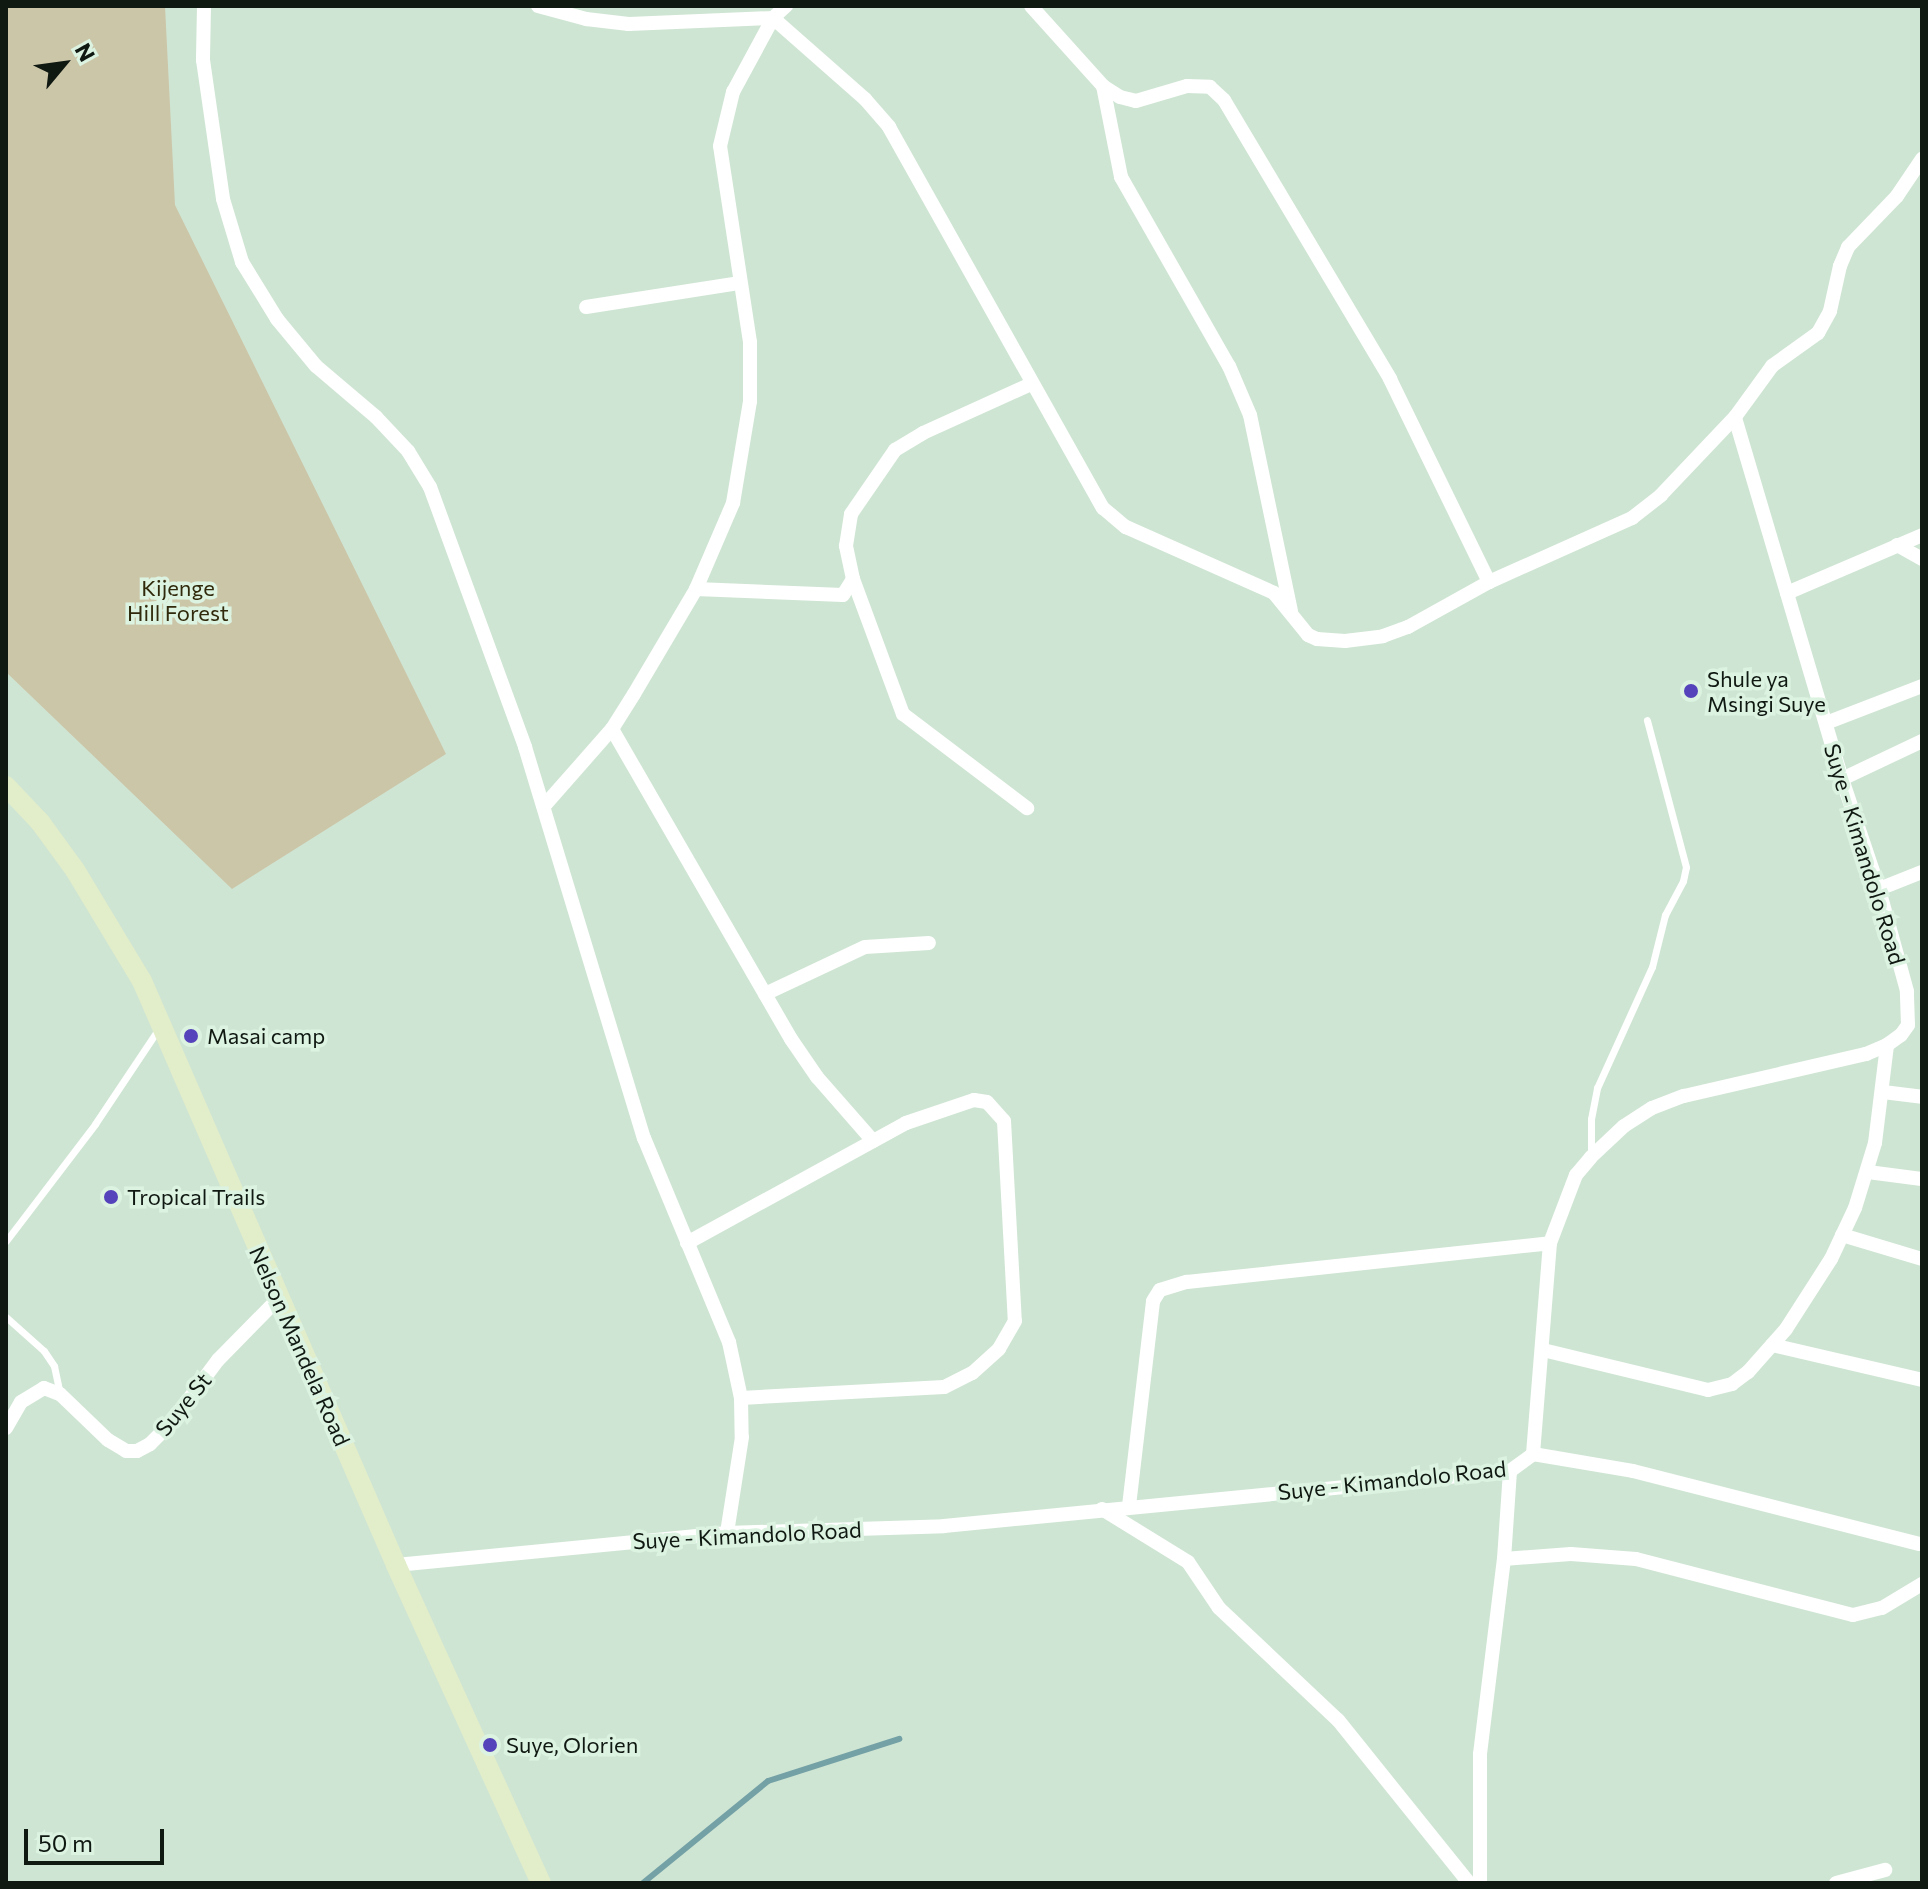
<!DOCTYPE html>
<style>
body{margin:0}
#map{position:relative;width:1928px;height:1889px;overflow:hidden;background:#cfe5d3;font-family:Commissioner,sans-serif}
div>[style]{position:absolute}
.green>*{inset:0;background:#ccc6a9}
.stream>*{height:6px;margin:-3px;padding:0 3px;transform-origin:3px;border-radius:3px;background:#74a1a6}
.lane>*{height:7px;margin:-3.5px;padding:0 3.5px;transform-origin:3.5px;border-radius:3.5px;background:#fff}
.street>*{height:14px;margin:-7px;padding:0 7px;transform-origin:7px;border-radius:7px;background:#fff}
.secondary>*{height:20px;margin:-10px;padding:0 10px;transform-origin:10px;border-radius:10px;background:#e2edca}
.dots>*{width:22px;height:22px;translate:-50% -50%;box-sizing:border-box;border:4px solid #dcf3e1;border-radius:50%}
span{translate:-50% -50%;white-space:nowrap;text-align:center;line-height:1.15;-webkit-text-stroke:7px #dcf3e1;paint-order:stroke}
.park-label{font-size:22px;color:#30290b}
.poi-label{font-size:22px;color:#101812}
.left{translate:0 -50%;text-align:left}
.street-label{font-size:22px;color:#101812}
.frame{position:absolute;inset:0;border:8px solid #101812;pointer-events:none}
.north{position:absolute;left:24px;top:24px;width:80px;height:80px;-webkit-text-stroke:6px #dcf3e1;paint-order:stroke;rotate:61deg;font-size:22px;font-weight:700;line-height:32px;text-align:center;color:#101812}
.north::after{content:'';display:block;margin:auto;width:28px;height:36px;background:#101812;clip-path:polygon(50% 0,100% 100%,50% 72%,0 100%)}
.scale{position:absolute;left:24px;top:1829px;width:140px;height:36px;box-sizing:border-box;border:4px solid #101812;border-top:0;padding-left:10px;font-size:24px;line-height:28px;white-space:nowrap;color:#101812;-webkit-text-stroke:6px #dcf3e1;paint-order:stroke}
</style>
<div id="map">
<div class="green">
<i style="clip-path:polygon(6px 6px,165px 6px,175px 205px,446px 754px,232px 889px,6px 672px)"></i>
</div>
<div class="stream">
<i style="left:643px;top:1883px;width:161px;rotate:-39.2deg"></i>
<i style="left:768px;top:1781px;width:138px;rotate:-17.8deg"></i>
</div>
<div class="lane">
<i style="left:1591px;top:1157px;width:38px;rotate:-90deg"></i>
<i style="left:1591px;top:1119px;width:32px;rotate:-79deg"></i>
<i style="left:1597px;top:1088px;width:133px;rotate:-65.6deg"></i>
<i style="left:1652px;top:967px;width:54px;rotate:-76deg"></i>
<i style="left:1665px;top:915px;width:38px;rotate:-62deg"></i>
<i style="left:1683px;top:881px;width:14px;rotate:-78deg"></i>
<i style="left:1686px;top:867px;width:152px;rotate:-104.9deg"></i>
<i style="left:6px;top:1241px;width:147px;rotate:-52.7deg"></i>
<i style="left:95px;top:1124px;width:115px;rotate:-56.3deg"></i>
<i style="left:6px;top:1317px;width:51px;rotate:41.8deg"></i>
<i style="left:44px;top:1351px;width:18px;rotate:56deg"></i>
<i style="left:54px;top:1366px;width:29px;rotate:78deg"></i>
</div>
<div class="street">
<i style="left:204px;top:6px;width:54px;rotate:91.1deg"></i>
<i style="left:203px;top:60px;width:140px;rotate:81.8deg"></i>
<i style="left:223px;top:199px;width:66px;rotate:73.2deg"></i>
<i style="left:242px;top:262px;width:67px;rotate:58.4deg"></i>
<i style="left:277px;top:319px;width:61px;rotate:50.3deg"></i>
<i style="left:316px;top:366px;width:79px;rotate:40.4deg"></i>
<i style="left:376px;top:417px;width:47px;rotate:46.7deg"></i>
<i style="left:408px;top:451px;width:42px;rotate:58.6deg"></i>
<i style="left:430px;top:487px;width:277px;rotate:69.9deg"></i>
<i style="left:525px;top:747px;width:409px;rotate:73.1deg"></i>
<i style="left:644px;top:1138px;width:221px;rotate:67.4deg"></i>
<i style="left:729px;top:1342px;width:57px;rotate:77.9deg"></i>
<i style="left:741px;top:1398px;width:39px;rotate:89deg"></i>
<i style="left:742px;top:1437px;width:97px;rotate:98.9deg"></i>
<i style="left:538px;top:6px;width:50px;rotate:15.2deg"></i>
<i style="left:586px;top:19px;width:43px;rotate:6.6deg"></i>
<i style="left:629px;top:24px;width:144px;rotate:-2.4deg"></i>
<i style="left:773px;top:18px;width:123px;rotate:41.4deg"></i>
<i style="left:865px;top:99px;width:37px;rotate:49deg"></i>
<i style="left:889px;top:127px;width:437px;rotate:60.7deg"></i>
<i style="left:1103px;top:508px;width:30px;rotate:40deg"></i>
<i style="left:1126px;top:527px;width:162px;rotate:24deg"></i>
<i style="left:1274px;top:593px;width:54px;rotate:51deg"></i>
<i style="left:1308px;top:635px;width:10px;rotate:24deg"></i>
<i style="left:1317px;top:639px;width:28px;rotate:4deg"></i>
<i style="left:1345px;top:641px;width:38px;rotate:-7deg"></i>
<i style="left:1383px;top:636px;width:27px;rotate:-20deg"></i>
<i style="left:1408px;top:627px;width:93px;rotate:-29.1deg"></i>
<i style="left:1489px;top:582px;width:157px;rotate:-24.1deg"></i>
<i style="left:1632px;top:518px;width:37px;rotate:-38deg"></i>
<i style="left:1661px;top:495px;width:108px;rotate:-46.5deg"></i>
<i style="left:1031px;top:6px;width:108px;rotate:48deg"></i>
<i style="left:1103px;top:86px;width:20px;rotate:33deg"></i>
<i style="left:1120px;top:97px;width:16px;rotate:14deg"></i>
<i style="left:1136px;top:101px;width:53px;rotate:-16.4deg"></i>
<i style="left:1187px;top:86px;width:23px;rotate:2deg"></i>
<i style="left:1210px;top:87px;width:19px;rotate:43deg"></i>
<i style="left:1224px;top:100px;width:325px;rotate:59.2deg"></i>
<i style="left:1390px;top:379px;width:226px;rotate:64deg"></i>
<i style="left:1103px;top:86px;width:93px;rotate:78.8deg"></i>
<i style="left:1121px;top:177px;width:218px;rotate:60.3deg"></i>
<i style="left:1229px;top:366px;width:53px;rotate:66.8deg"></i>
<i style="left:1250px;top:415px;width:200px;rotate:78.2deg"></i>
<i style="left:586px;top:307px;width:156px;rotate:-8.9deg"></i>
<i style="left:1897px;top:545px;width:29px;rotate:29deg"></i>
<i style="left:853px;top:579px;width:144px;rotate:69.7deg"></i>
<i style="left:903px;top:714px;width:156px;rotate:37.2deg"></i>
<i style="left:696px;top:589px;width:147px;rotate:2.3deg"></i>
<i style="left:843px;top:595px;width:19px;rotate:-58deg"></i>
<i style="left:853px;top:579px;width:34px;rotate:-102deg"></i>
<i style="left:846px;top:546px;width:32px;rotate:-81deg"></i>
<i style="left:851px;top:514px;width:78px;rotate:-55.5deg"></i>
<i style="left:895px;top:450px;width:33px;rotate:-31deg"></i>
<i style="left:923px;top:433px;width:119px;rotate:-24.4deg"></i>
<i style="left:1787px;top:593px;width:147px;rotate:-23.2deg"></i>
<i style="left:1826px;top:723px;width:103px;rotate:-21.1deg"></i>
<i style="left:612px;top:729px;width:358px;rotate:60deg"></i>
<i style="left:791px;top:1039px;width:46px;rotate:55.6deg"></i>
<i style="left:817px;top:1077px;width:85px;rotate:48.8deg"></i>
<i style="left:1842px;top:779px;width:89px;rotate:-25.4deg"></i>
<i style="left:544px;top:806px;width:103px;rotate:-48.6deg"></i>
<i style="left:612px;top:729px;width:41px;rotate:-57.8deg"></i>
<i style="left:634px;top:694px;width:122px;rotate:-59.4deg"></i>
<i style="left:696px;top:589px;width:94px;rotate:-66.7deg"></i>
<i style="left:733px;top:503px;width:103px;rotate:-80.5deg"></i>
<i style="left:750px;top:401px;width:59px;rotate:-90deg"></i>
<i style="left:750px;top:342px;width:198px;rotate:-98.7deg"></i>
<i style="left:720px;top:146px;width:56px;rotate:-76.5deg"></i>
<i style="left:733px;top:92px;width:84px;rotate:-61.6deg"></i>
<i style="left:773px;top:18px;width:18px;rotate:-43deg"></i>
<i style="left:1879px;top:889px;width:46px;rotate:-21.6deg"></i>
<i style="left:765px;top:994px;width:110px;rotate:-25.2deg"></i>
<i style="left:865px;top:947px;width:64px;rotate:-3.6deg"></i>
<i style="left:1883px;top:1092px;width:39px;rotate:7deg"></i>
<i style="left:1868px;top:1172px;width:54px;rotate:7.4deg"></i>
<i style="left:1842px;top:1235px;width:84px;rotate:16.7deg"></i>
<i style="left:687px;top:1243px;width:250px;rotate:-28.7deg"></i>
<i style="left:906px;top:1123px;width:72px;rotate:-18.7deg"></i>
<i style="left:974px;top:1100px;width:13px;rotate:9deg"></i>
<i style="left:987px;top:1102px;width:25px;rotate:48deg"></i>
<i style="left:1004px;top:1121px;width:200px;rotate:86.9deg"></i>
<i style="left:1015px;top:1321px;width:32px;rotate:120deg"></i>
<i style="left:999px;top:1349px;width:36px;rotate:138deg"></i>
<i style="left:972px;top:1373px;width:31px;rotate:153deg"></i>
<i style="left:944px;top:1387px;width:203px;rotate:176.9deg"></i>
<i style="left:1772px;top:1345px;width:154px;rotate:13.1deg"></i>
<i style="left:1543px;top:1350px;width:170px;rotate:13.6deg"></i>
<i style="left:1708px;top:1390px;width:25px;rotate:-14deg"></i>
<i style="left:1732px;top:1384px;width:20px;rotate:-37deg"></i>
<i style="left:1748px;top:1372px;width:57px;rotate:-48.5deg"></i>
<i style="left:1786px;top:1329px;width:83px;rotate:-57.3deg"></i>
<i style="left:1831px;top:1259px;width:56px;rotate:-64.8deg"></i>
<i style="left:1855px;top:1208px;width:68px;rotate:-72.9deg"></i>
<i style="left:1875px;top:1143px;width:99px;rotate:-83deg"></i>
<i style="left:6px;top:1428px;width:30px;rotate:-60deg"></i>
<i style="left:21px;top:1402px;width:27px;rotate:-31deg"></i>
<i style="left:44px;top:1388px;width:17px;rotate:21deg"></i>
<i style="left:60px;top:1394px;width:66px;rotate:43.8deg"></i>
<i style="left:108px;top:1440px;width:21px;rotate:31deg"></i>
<i style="left:126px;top:1451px;width:11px"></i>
<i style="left:137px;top:1451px;width:15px;rotate:-28deg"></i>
<i style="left:150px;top:1444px;width:30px;rotate:-45deg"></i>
<i style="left:171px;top:1423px;width:79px;rotate:-53.3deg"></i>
<i style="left:218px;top:1360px;width:87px;rotate:-45.5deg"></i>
<i style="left:1533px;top:1454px;width:101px;rotate:9.6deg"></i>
<i style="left:1633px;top:1471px;width:295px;rotate:14.3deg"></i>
<i style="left:1129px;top:1506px;width:206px;rotate:-83.3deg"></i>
<i style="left:1153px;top:1301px;width:13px;rotate:-58deg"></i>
<i style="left:1160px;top:1290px;width:28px;rotate:-17deg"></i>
<i style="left:1187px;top:1282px;width:365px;rotate:-6.1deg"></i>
<i style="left:1102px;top:1509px;width:101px;rotate:31.6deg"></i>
<i style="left:1188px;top:1562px;width:55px;rotate:56deg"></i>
<i style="left:1219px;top:1608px;width:163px;rotate:43.3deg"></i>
<i style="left:1338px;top:1720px;width:209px;rotate:51.2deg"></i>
<i style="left:1504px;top:1559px;width:67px;rotate:-4.3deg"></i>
<i style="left:1571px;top:1554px;width:65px;rotate:4.4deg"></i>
<i style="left:1636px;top:1559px;width:224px;rotate:14.5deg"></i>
<i style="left:1853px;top:1615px;width:30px;rotate:-14deg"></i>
<i style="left:1882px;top:1608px;width:47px;rotate:-31deg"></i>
<i style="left:396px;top:1565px;width:333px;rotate:-5.5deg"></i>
<i style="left:727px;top:1533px;width:217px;rotate:-1.8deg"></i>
<i style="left:944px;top:1526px;width:569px;rotate:-5.55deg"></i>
<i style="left:1510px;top:1471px;width:29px;rotate:-36deg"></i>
<i style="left:1533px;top:1454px;width:212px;rotate:-85.4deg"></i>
<i style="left:1550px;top:1243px;width:73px;rotate:-69.1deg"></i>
<i style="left:1576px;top:1175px;width:23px;rotate:-50deg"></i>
<i style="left:1591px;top:1157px;width:45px;rotate:-43.2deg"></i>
<i style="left:1624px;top:1126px;width:33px;rotate:-33deg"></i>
<i style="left:1652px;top:1108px;width:34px;rotate:-21deg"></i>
<i style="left:1684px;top:1096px;width:187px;rotate:-13deg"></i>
<i style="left:1866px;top:1054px;width:23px;rotate:-23deg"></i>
<i style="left:1887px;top:1045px;width:17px;rotate:-36deg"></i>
<i style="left:1901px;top:1035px;width:12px;rotate:-55deg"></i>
<i style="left:1908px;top:1025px;width:34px;rotate:-92deg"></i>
<i style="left:1907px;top:991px;width:106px;rotate:-105.4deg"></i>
<i style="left:1879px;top:889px;width:116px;rotate:-108.6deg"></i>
<i style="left:1842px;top:779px;width:377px;rotate:-106.5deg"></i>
<i style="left:1735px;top:417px;width:63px;rotate:-54deg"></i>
<i style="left:1772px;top:366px;width:57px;rotate:-35.7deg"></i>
<i style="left:1818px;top:333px;width:25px;rotate:-61deg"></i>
<i style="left:1830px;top:311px;width:46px;rotate:-77.5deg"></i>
<i style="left:1840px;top:266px;width:21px;rotate:-67deg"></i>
<i style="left:1848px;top:247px;width:71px;rotate:-46.1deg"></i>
<i style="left:1897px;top:196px;width:45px;rotate:-56deg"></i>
<i style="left:1480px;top:1883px;width:129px;rotate:-90deg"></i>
<i style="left:1480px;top:1754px;width:196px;rotate:-83deg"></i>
<i style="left:1504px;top:1559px;width:88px;rotate:-86.1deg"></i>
<i style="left:1836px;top:1883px;width:51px;rotate:-14.9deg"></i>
</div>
<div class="secondary">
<i style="left:6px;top:786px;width:50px;rotate:46.6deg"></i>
<i style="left:40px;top:822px;width:59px;rotate:53.9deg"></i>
<i style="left:75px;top:870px;width:130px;rotate:58.9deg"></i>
<i style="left:142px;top:981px;width:637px;rotate:66.49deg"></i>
<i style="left:396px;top:1565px;width:349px;rotate:65.5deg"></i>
</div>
<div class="dots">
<i style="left:1691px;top:691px;background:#5543bb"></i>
<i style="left:191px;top:1036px;background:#5543bb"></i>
<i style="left:111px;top:1197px;background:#5543bb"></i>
<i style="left:490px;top:1745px;background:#5543bb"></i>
</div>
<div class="park-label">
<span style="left:178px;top:600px">Kijenge<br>Hill Forest</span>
</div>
<div class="poi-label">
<span class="left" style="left:1707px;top:691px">Shule ya<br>Msingi Suye</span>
<span class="left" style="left:207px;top:1036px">Masai camp</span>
<span class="left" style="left:127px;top:1197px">Tropical Trails</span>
<span class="left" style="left:506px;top:1745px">Suye, Olorien</span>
</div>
<div class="street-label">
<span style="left:1865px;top:854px;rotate:73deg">Suye - Kimandolo Road</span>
<span style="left:300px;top:1346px;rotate:66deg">Nelson Mandela Road</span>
<span style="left:183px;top:1404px;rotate:-51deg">Suye St</span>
<span style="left:1392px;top:1480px;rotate:-6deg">Suye - Kimandolo Road</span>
<span style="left:747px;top:1535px;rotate:-3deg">Suye - Kimandolo Road</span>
</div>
<div class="frame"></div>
<div class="north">N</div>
<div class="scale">50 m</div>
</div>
